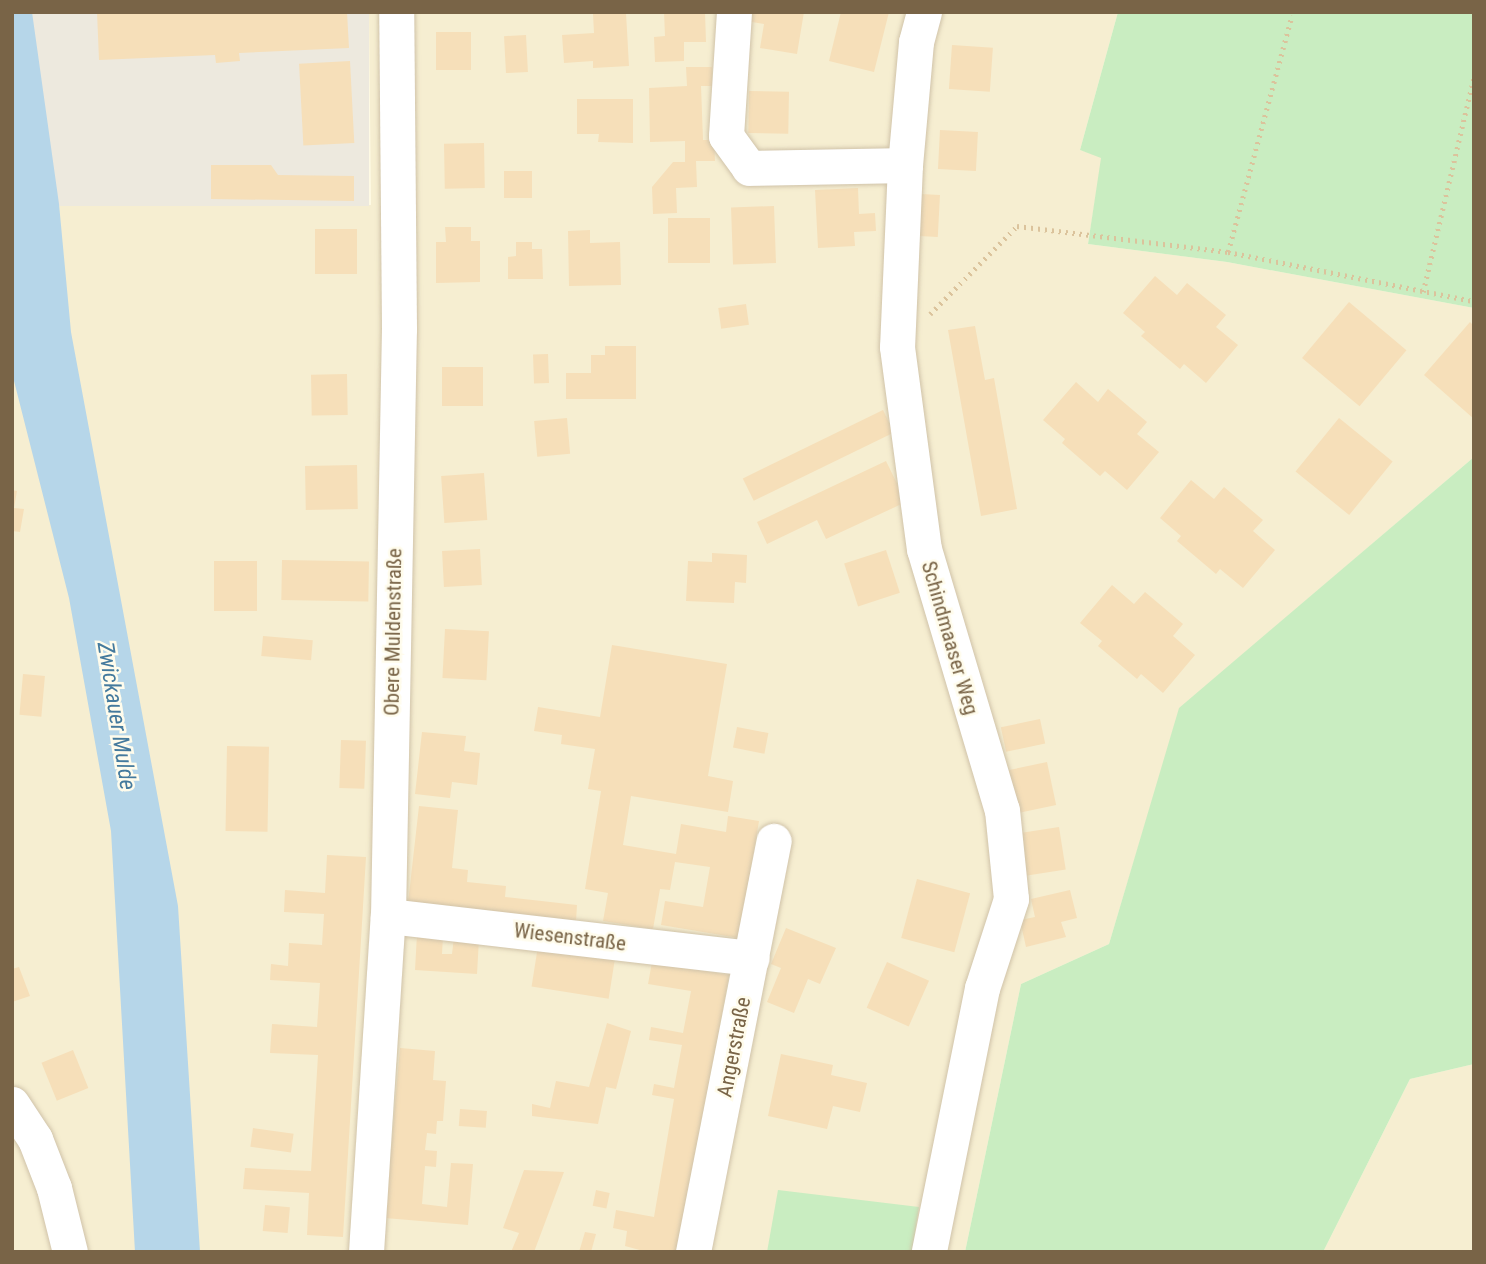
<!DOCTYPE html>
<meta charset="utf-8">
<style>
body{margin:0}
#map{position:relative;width:1486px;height:1264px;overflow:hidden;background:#fefae4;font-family:"Roboto Condensed",sans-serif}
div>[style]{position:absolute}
.residential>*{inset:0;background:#f6eed1}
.industrial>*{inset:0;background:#ede9de;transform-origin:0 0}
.green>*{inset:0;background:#c9edc1}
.water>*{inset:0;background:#b6d6e9}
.building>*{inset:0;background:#f6dfb9;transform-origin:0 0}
.path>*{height:4.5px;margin-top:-2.25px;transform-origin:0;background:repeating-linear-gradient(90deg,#dbc39c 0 2px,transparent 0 7px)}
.roads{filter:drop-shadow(0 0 2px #d0c3a9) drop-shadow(0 0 2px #d0c3a9)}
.minor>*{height:35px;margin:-17.5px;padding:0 17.5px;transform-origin:17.5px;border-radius:17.5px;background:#fff}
span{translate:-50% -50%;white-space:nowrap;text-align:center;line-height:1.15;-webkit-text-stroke:5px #fffcec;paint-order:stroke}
.street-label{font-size:21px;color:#796447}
.water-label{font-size:23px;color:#447a9d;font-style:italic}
.frame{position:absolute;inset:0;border:14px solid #796447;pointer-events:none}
</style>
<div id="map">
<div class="residential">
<i style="clip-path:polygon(12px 12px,32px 12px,59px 204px,371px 205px,369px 12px,1118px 12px,1080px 150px,1102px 157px,1088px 244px,1227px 262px,1474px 308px,1474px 457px,1180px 708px,1109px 944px,1021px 984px,965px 1252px,12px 1252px)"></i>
<i style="clip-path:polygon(1474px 1064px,1474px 1252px,1323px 1252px,1410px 1079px)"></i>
</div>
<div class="industrial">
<i style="left:32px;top:12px;width:337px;height:194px"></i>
</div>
<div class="green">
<i style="clip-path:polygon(1118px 12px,1474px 12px,1474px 308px,1227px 262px,1088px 244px,1101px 158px,1080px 150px)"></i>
<i style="clip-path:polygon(1474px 457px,1474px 1064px,1410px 1079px,1323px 1252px,965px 1252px,1021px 984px,1109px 944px,1179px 708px)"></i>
<i style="clip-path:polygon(778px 1190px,919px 1207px,912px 1252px,767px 1252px)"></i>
</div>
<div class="water">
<i style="clip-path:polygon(12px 12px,32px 12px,59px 204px,71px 332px,178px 906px,200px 1252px,135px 1252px,111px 831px,69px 598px,12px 373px)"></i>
</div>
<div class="building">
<i style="clip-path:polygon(97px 12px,347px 12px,349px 48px,239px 53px,240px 61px,216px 63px,215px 55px,99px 60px)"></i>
<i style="clip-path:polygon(664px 12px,705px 12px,706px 42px,684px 42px,684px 61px,655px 62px,654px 37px,665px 36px)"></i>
<i style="clip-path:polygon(747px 12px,804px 12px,797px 54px,760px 48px,764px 24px,746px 21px)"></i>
<i style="clip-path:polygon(841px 12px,889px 12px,874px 72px,829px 61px)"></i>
<i style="clip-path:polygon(626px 13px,629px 66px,593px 68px,593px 61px,564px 63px,562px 35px,594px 33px,593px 14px)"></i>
<i style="left:471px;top:32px;width:38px;height:35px;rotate:90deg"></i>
<i style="left:526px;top:35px;width:37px;height:22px;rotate:87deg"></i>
<i style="left:952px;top:45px;width:41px;height:44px;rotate:4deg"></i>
<i style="left:350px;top:61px;width:82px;height:51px;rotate:87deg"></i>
<i style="clip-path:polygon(686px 67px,712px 67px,712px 86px,701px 86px,703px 140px,714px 140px,715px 161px,696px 161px,697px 187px,676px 188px,677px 213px,653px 214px,652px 187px,673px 162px,685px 162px,685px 141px,650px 142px,649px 88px,687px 86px)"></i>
<i style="left:749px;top:91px;width:40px;height:42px;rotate:1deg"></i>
<i style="clip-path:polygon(577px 99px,633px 99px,633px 143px,598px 142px,599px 134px,577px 134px)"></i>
<i style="left:940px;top:130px;width:38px;height:39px;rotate:3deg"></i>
<i style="left:484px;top:143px;width:45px;height:40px;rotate:89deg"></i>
<i style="clip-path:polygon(211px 165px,271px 165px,278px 175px,354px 176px,354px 201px,211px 199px)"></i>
<i style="left:532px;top:171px;width:27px;height:28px;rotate:90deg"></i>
<i style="clip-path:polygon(858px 188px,859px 214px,875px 213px,876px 231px,854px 232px,855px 246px,818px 248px,815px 190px)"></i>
<i style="left:921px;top:194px;width:19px;height:42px;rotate:3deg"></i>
<i style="left:774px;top:206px;width:57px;height:43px;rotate:88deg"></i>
<i style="left:668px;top:218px;width:42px;height:45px"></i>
<i style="clip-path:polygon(445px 227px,471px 227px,471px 241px,480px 241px,480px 282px,436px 283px,436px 242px,446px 242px)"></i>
<i style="left:315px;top:229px;width:42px;height:45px"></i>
<i style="clip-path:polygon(590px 230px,590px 243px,620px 242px,621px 285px,569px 286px,568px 231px)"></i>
<i style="clip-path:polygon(516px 242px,532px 242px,532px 249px,542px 249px,543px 279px,508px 279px,508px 257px,516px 256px)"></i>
<i style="clip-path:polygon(1155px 276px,1177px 295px,1187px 283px,1226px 315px,1216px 327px,1238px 345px,1206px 383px,1184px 364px,1180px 369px,1141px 336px,1145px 332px,1123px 313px)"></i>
<i style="left:1349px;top:302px;width:75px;height:73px;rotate:40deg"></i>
<i style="left:746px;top:304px;width:21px;height:28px;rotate:82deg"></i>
<i style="clip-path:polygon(1470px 322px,1474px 326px,1474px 419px,1424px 375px)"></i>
<i style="clip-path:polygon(975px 326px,985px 380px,994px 378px,1017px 509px,981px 516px,948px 330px)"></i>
<i style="clip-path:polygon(605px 346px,636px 346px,636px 399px,566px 399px,566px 373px,591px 373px,591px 355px,605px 355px)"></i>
<i style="left:548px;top:354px;width:29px;height:15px;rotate:88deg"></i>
<i style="left:483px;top:367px;width:39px;height:41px;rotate:90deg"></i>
<i style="left:347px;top:374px;width:41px;height:36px;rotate:89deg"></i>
<i style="clip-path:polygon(1076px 382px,1098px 402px,1108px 389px,1147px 422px,1137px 434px,1159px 452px,1127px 490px,1105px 471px,1100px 476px,1062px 443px,1065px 439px,1043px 420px)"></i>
<i style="left:883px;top:410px;width:25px;height:156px;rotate:64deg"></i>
<i style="left:567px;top:418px;width:36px;height:33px;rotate:85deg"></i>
<i style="left:1339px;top:418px;width:69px;height:69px;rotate:39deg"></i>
<i style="clip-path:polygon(886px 461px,906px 502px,826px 539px,817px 520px,767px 544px,757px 522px)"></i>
<i style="left:357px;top:465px;width:44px;height:52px;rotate:89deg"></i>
<i style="left:484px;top:473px;width:47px;height:43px;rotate:86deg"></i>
<i style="clip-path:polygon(1191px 480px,1214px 499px,1224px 487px,1263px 520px,1253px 531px,1275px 550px,1243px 588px,1220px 569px,1216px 574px,1177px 541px,1181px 536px,1160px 518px)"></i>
<i style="clip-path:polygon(12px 490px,17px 491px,14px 508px,24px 509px,20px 532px,12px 531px)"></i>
<i style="left:480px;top:549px;width:36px;height:38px;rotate:87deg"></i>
<i style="left:886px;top:550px;width:45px;height:44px;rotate:72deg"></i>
<i style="clip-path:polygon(712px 553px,747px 555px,746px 583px,735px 582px,734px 603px,686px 601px,688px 561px,712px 562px)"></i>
<i style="left:282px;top:560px;width:87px;height:40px;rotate:1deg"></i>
<i style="left:257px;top:561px;width:50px;height:43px;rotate:90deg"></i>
<i style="clip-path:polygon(1112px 585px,1134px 604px,1145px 592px,1183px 624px,1173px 636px,1195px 655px,1163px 693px,1141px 674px,1137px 679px,1098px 646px,1102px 641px,1080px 623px)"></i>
<i style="left:445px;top:629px;width:44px;height:49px;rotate:3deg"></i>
<i style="left:263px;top:636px;width:50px;height:20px;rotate:5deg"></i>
<i style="clip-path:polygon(612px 645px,727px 664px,708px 776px,733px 781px,728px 812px,631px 796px,623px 845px,676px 854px,681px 824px,726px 832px,728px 816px,759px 821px,739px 938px,661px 925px,665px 901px,703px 907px,710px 867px,675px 862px,670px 890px,660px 889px,653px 929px,603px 921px,608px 893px,585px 889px,601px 791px,588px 789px,595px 749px,561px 744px,562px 735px,534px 731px,538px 707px,600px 717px)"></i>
<i style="left:23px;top:674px;width:22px;height:41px;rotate:5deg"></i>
<i style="left:1040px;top:719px;width:25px;height:40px;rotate:78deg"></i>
<i style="left:737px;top:727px;width:32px;height:21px;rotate:11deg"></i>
<i style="clip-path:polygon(422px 732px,466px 736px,464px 751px,480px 753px,477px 785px,452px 782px,450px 798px,415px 794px)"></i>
<i style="left:341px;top:740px;width:25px;height:48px;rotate:2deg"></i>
<i style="left:227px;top:746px;width:42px;height:85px;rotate:1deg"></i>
<i style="left:1047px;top:762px;width:44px;height:40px;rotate:78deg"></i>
<i style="clip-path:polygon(419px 806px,458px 810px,452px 868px,468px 870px,467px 882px,506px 886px,505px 897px,577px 905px,576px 921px,408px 903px)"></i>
<i style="left:1059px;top:827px;width:43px;height:39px;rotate:81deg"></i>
<i style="clip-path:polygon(327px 855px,366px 857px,343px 1237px,307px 1235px,309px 1193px,243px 1189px,245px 1168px,311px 1171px,318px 1055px,270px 1053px,272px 1024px,317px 1027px,320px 983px,270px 980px,271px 964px,288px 966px,289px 943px,322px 945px,324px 914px,284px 912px,285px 890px,325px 893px)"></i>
<i style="left:917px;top:879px;width:55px;height:61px;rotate:15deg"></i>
<i style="clip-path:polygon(1070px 890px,1077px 918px,1061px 922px,1066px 937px,1026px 947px,1020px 920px,1035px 917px,1031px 899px)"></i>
<i style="clip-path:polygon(786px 928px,836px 948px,820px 984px,808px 979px,794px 1013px,767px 1002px,781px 968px,771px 964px)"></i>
<i style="clip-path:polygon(417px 934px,443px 935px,442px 954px,452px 954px,454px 937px,479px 939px,477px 974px,415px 970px)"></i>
<i style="left:538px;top:946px;width:78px;height:41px;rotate:9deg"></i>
<i style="clip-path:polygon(652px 962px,729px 975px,680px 1252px,647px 1252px,625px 1246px,627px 1231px,613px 1228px,616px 1210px,654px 1217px,674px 1099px,652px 1095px,654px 1084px,674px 1088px,682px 1045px,649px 1040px,651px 1027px,683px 1033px,691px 991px,648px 984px)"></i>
<i style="left:887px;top:962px;width:46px;height:50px;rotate:24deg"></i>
<i style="clip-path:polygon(19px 967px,30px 996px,12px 1002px,12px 969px)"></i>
<i style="clip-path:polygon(607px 1023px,631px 1031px,616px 1089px,606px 1087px,598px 1124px,532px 1116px,532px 1104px,550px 1108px,556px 1081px,589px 1087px)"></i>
<i style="clip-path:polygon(400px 1048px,435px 1051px,433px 1080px,446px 1081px,443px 1121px,437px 1121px,436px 1134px,427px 1133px,425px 1150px,437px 1151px,436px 1167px,425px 1166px,422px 1204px,447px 1207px,451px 1163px,473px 1164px,468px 1225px,385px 1218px)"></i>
<i style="left:73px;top:1050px;width:41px;height:34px;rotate:68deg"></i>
<i style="clip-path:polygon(781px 1054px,833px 1065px,831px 1075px,867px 1083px,860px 1112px,833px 1106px,827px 1129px,768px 1116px)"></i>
<i style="left:460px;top:1109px;width:27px;height:17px;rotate:4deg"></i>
<i style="left:253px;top:1128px;width:41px;height:19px;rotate:8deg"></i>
<i style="clip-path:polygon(524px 1170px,564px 1172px,534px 1252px,511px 1252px,519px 1233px,503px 1228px)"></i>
<i style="left:596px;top:1190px;width:14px;height:16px;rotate:12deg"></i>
<i style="left:265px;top:1205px;width:25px;height:26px;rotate:5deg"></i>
<i style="clip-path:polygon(585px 1232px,596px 1234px,591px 1252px,579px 1252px)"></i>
</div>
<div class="path">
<i style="left:1228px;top:252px;width:251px;rotate:11.3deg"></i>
<i style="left:1423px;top:292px;width:221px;rotate:-76.7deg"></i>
<i style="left:930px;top:314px;width:124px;rotate:-45.3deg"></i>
<i style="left:1017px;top:226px;width:213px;rotate:7deg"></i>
<i style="left:1228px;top:252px;width:245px;rotate:-74.9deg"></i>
</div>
<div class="roads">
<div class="minor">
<i style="left:734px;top:12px;width:124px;rotate:93.7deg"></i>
<i style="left:726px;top:136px;width:39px;rotate:54deg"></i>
<i style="left:749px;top:168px;width:156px;rotate:-1.1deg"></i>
<i style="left:924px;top:12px;width:31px;rotate:105deg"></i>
<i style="left:916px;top:42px;width:123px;rotate:95.1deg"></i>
<i style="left:905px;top:165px;width:182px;rotate:92.5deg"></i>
<i style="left:897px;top:347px;width:204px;rotate:82.4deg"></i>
<i style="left:924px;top:549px;width:272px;rotate:73.4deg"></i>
<i style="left:1002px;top:810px;width:89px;rotate:84.2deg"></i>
<i style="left:1011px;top:899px;width:94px;rotate:108deg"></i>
<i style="left:982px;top:988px;width:269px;rotate:101.4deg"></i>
<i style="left:388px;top:916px;width:366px;rotate:6.6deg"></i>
<i style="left:12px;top:1104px;width:42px;rotate:56.7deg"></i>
<i style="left:35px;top:1139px;width:53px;rotate:68.8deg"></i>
<i style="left:54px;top:1188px;width:66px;rotate:76deg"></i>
<i style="left:366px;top:1252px;width:337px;rotate:-86.3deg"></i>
<i style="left:388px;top:916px;width:587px;rotate:-88.93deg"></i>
<i style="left:399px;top:329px;width:317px;rotate:-90.5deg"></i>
<i style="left:693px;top:1252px;width:419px;rotate:-78.9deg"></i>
</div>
</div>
<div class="street-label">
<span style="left:393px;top:632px;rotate:-89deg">Obere Muldenstraße</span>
<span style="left:950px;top:638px;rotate:74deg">Schindmaaser Weg</span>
<span style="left:570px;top:937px;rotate:7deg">Wiesenstraße</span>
<span style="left:734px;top:1047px;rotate:-79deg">Angerstraße</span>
</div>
<div class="water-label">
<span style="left:116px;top:716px;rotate:81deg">Zwickauer Mulde</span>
</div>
<div class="frame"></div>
</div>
